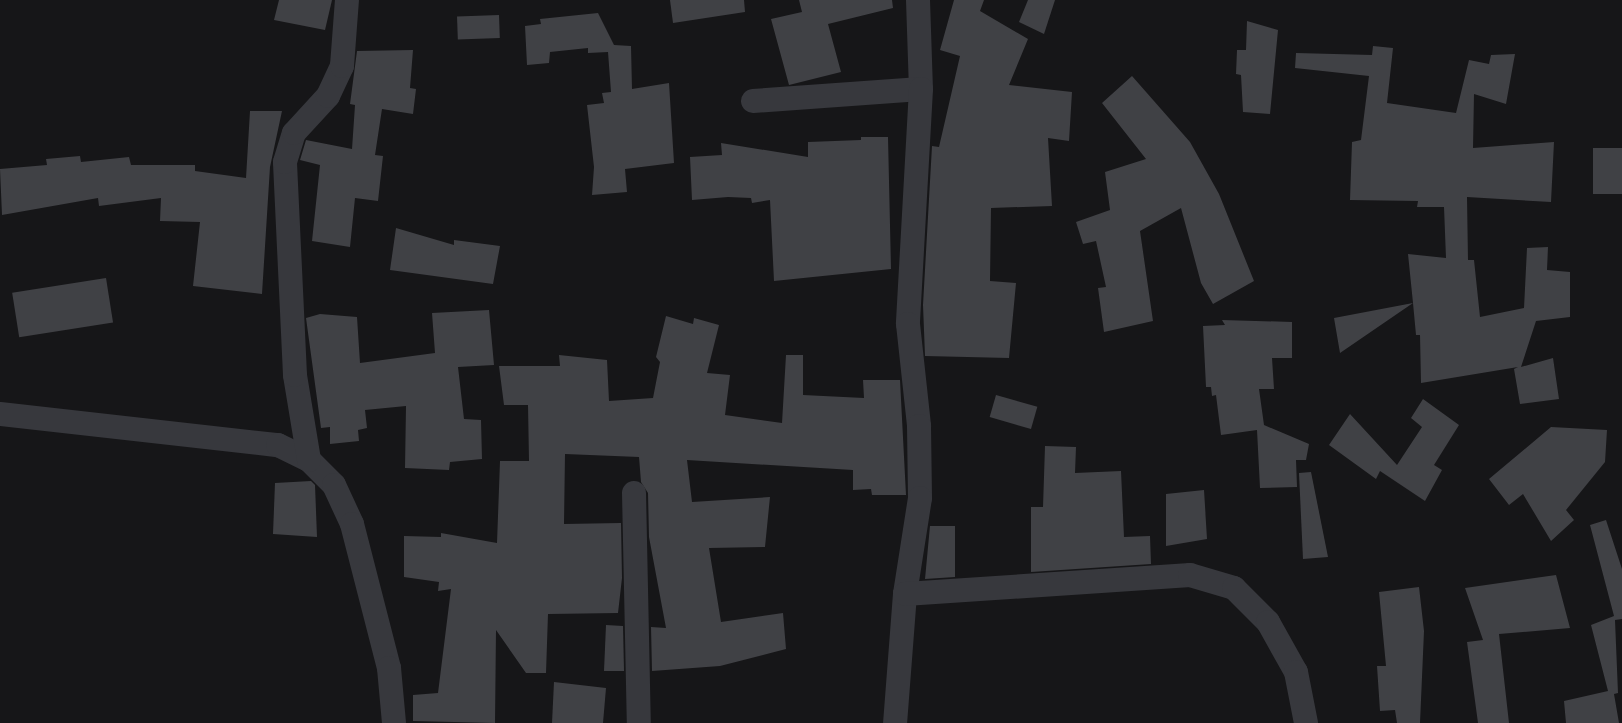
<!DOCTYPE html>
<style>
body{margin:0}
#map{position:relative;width:1622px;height:723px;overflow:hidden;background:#161618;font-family:Raleway,sans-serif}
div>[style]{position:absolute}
.building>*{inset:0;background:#404145;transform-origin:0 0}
.street>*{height:24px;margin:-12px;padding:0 12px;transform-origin:12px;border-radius:12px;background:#37383d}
span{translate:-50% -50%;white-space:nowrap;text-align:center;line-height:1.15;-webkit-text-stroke:4.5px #111113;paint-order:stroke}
</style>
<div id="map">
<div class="building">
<i style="clip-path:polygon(279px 0,332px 0,325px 30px,274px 20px)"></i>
<i style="clip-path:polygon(670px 0,744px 0,745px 12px,673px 23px)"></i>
<i style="clip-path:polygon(799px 0,892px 0,893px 8px,828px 24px,841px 72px,789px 85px,771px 19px,802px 12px)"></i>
<i style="clip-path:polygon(954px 0,984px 0,980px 11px,1028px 39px,1009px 85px,1072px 92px,1069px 141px,1048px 138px,1052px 206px,991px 208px,990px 281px,1016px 283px,1009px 358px,925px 356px,923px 305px,932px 146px,939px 147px,960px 56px,940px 50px)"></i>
<i style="clip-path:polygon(1028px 0,1055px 0,1044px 34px,1019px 22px)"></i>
<i style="clip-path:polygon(598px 13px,614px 45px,631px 46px,632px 89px,669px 83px,674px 163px,625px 169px,627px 192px,592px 195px,594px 167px,587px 105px,604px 103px,602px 93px,611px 92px,608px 52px,588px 53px,588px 48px,550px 52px,549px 63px,527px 65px,525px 26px,541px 24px,540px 19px)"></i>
<i style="left:499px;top:15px;width:23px;height:42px;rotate:88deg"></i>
<i style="clip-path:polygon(1247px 21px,1278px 30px,1270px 114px,1243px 112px,1241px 75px,1236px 74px,1237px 50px,1246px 50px)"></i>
<i style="clip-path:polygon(1373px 46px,1393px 48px,1387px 103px,1456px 113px,1469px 60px,1489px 64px,1491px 55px,1515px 54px,1506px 104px,1474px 94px,1473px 148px,1554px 142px,1551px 202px,1467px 197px,1468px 260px,1474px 260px,1480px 317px,1524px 308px,1527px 248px,1548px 247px,1547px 270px,1570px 272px,1570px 317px,1536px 321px,1521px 367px,1553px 358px,1559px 399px,1520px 404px,1514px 369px,1518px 367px,1421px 383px,1420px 335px,1416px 335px,1413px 303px,1340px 353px,1334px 318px,1413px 303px,1408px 254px,1446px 258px,1444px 207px,1417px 207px,1418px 201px,1350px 200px,1352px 142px,1361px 140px,1369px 76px,1295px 68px,1296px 53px,1372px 55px)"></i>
<i style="clip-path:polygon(413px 50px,410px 88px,416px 89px,413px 114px,382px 109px,375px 155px,383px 156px,378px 201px,355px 198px,350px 247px,312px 241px,320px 165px,300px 160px,306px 140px,352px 149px,355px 105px,350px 104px,357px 51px)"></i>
<i style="clip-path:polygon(1132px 76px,1190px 142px,1219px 194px,1254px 281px,1213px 304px,1201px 283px,1181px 208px,1140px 231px,1153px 321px,1104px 332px,1098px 288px,1106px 287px,1096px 241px,1083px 244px,1076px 222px,1110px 210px,1105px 172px,1146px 159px,1102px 103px)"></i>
<i style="clip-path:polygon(250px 111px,282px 111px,270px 167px,262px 294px,193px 286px,200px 222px,160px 221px,161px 198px,99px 206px,98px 198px,2px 215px,0 169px,47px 165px,46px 159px,80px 156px,81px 162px,129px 157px,131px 165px,195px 165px,195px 171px,246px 178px)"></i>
<i style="clip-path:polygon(861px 137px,888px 137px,891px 269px,774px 281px,770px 200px,752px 203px,751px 198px,728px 197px,692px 200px,690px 157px,722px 155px,721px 143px,808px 157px,808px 142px,861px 140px)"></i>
<i style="left:1593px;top:148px;width:29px;height:46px"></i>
<i style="clip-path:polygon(396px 228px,454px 245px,454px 240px,500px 246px,493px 284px,390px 270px)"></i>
<i style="left:106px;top:278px;width:45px;height:95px;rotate:81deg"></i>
<i style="clip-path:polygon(489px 310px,494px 365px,458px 367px,464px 419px,481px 420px,482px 459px,450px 462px,449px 470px,405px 468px,406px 406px,365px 410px,367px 428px,358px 430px,359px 441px,330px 444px,330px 427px,321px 428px,306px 318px,320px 314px,357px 317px,360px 363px,435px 353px,432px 313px)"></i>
<i style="clip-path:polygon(666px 316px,693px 324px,694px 318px,719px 325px,707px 373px,730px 375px,725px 415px,782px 423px,786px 355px,803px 355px,803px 395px,864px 398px,863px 380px,900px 380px,906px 495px,872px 495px,871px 489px,853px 490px,853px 470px,687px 460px,692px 502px,770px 497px,765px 547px,709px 548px,721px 622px,783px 613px,786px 649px,720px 666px,652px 671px,651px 627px,666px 628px,649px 537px,648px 493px,641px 482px,639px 457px,565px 454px,564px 524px,621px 523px,622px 578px,618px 613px,548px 614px,546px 673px,526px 673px,496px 630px,495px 723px,413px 721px,413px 695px,438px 693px,451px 589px,438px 591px,439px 582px,404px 577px,404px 536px,441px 537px,441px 533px,497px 543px,500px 461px,529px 461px,528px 405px,504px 405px,499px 366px,560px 366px,559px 355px,607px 360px,609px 401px,653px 398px,660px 362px,656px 357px)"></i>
<i style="clip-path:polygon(1222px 320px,1292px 322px,1292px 358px,1272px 358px,1274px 389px,1259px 389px,1264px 425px,1309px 444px,1306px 460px,1296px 460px,1297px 487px,1260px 488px,1257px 430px,1221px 435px,1216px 395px,1212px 396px,1211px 387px,1206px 387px,1203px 326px,1225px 325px)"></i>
<i style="left:996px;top:395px;width:43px;height:23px;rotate:16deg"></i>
<i style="clip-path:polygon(1423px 399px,1459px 425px,1434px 465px,1442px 470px,1425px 501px,1380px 471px,1376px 479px,1329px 445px,1350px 414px,1397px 465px,1422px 427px,1411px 418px)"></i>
<i style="clip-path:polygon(1551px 427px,1607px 430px,1605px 462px,1566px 510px,1574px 520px,1551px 541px,1523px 494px,1509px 505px,1489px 479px)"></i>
<i style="clip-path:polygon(1045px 446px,1076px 447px,1075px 473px,1121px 471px,1124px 537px,1150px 536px,1151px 564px,1031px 572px,1031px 507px,1043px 507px)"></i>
<i style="clip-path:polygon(1311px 472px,1328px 557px,1303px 559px,1299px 473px)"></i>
<i style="clip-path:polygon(311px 481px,315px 485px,317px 537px,273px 534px,275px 483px)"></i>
<i style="clip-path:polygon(1204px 490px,1207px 539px,1166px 546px,1166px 494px)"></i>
<i style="clip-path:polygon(1606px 520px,1622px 569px,1622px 619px,1615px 620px,1618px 693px,1614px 694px,1619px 723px,1566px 723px,1564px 701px,1608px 691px,1591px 625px,1614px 616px,1590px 525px)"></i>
<i style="clip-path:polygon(930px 526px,955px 526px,955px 577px,925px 579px)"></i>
<i style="clip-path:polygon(1556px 575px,1570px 628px,1499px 634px,1509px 723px,1478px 723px,1467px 642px,1483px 640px,1465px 588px)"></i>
<i style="clip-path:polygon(1419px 587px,1424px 631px,1420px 723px,1397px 723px,1395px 710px,1380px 711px,1377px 666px,1386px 666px,1379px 592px)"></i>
<i style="clip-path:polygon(606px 625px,623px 626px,624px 671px,604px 671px)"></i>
<i style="clip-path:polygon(554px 682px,606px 688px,603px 723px,552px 723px)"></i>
</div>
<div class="street">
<i style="left:918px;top:0;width:89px;rotate:88.1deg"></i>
<i style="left:753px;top:101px;width:168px;rotate:-4.1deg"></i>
<i style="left:921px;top:89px;width:235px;rotate:93.2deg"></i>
<i style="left:908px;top:324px;width:103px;rotate:83.8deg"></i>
<i style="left:919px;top:426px;width:72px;rotate:89.2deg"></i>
<i style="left:920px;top:498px;width:97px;rotate:98.9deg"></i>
<i style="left:905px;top:594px;width:129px;rotate:94.4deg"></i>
<i style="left:0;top:414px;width:280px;rotate:6.4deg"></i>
<i style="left:278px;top:445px;width:34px;rotate:26deg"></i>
<i style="left:309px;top:460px;width:35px;rotate:45deg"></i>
<i style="left:334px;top:485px;width:43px;rotate:65.2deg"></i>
<i style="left:352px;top:524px;width:149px;rotate:75.6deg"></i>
<i style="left:389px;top:668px;width:55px;rotate:84.8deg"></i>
<i style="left:309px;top:460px;width:86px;rotate:-99.4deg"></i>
<i style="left:295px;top:375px;width:213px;rotate:-92.7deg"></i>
<i style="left:285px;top:162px;width:30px;rotate:-73deg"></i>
<i style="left:294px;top:133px;width:50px;rotate:-47.4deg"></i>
<i style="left:328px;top:96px;width:33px;rotate:-65deg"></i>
<i style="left:342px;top:66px;width:66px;rotate:-85.7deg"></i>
<i style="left:634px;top:493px;width:230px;rotate:88.8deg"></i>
<i style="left:905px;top:594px;width:286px;rotate:-3.8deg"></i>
<i style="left:1190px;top:575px;width:46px;rotate:16.5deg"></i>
<i style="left:1234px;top:588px;width:48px;rotate:45deg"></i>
<i style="left:1268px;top:622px;width:57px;rotate:60.8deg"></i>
<i style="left:1296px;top:672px;width:52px;rotate:78.9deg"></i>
</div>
</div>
